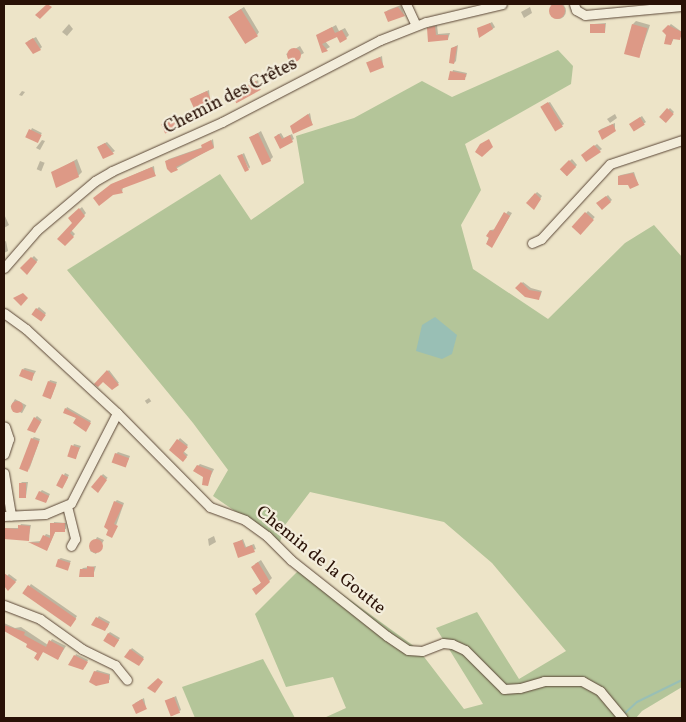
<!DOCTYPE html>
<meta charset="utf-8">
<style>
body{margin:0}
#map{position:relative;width:686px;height:722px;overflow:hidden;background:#ede4c8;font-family:Vollkorn,serif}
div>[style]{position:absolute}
.green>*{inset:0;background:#b4c599}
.water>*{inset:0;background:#99bfb5}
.shadow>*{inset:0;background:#0003;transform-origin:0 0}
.round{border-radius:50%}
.stream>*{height:2px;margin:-1px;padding:0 1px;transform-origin:1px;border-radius:1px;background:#99bfb5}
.building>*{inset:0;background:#dd9986;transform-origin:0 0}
.roads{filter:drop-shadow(0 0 1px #5a4636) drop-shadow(0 0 1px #5a4636)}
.minor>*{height:9px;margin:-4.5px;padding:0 4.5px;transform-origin:4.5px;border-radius:4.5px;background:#f3eddb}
span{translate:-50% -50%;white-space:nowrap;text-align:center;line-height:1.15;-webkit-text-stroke:4.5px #f3eddb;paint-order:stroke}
.street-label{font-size:18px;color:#291106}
.frame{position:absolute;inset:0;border:5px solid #291106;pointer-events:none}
</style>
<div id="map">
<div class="green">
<i style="clip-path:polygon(558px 50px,573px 66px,571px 84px,465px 144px,481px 190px,461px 225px,473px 269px,548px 319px,625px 243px,654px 225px,682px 257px,682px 687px,642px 711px,636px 718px,324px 718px,346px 708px,333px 677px,286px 687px,255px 614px,303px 566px,418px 649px,464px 709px,483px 704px,436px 628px,477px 612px,519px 679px,566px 651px,492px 563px,444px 522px,310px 492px,285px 525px,280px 542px,213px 496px,228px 470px,193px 423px,67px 270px,220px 174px,251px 220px,304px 183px,296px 136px,354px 118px,422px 81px,452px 97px)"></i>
<i style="clip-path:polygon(263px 659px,295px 718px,195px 718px,182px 687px)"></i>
</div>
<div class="water">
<i style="clip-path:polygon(435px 317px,457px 335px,452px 354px,442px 359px,416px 351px,422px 325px)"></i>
</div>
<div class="shadow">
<i class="round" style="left:550px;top:3px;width:16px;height:16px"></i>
<i style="clip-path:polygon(401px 5px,404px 15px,386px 12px,388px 10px)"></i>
<i style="clip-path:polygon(244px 7px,259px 32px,257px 35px,230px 16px)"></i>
<i style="clip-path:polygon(530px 7px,532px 13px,524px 18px,521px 12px)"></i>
<i style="clip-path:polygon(636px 21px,650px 25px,639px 57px,633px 24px)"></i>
<i style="left:492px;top:22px;width:6px;height:17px;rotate:59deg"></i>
<i style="clip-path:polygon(606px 23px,605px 32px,592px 26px,594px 24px)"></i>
<i style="clip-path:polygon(69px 24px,73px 29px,67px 36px,62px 32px)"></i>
<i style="clip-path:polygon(671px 24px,682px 32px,681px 37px,674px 38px,671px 44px,664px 31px)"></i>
<i style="clip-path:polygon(336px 25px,339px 31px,345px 28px,349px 35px,346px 38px,337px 35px,325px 41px,330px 47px,323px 51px,318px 35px)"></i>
<i style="clip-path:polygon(437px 25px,438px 34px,450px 33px,448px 39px,429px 40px,429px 28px)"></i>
<i style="clip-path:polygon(36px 37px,42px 47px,40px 49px,28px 41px)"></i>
<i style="clip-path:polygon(458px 45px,456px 61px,454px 63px,452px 48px)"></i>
<i style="left:300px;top:46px;width:8px;height:16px;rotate:60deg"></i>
<i style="clip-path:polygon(382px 56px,383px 66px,368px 64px,370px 62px)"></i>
<i style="clip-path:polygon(453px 70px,467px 73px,466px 77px,450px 79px)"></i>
<i style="clip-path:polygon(258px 80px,260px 89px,234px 92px)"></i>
<i style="clip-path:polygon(209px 90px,210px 99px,192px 99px,194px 97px)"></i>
<i style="clip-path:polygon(22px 91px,25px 92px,22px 96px,19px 95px)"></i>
<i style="clip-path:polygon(550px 102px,564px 124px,556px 129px,544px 105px)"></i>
<i style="clip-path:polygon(670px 108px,674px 112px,665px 122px,661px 117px)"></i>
<i style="clip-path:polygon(310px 113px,312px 124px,293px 125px)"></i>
<i style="clip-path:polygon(615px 114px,617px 118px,610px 123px,607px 119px)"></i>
<i style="clip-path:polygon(642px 116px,646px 122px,634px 131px,632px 123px)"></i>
<i style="clip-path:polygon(175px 118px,176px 127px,164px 123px)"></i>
<i style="clip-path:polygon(615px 123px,615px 130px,599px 131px,601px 129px)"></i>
<i style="left:32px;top:128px;width:11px;height:9px;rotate:27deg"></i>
<i style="clip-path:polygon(261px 131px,273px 157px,270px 160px,250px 138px)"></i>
<i style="clip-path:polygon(281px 133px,284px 138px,292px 134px,294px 139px,280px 147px,277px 135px)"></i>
<i style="clip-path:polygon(213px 139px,214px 147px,172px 171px,166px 161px,169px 159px,203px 147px)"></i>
<i style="clip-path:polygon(42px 140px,45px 141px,40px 150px,36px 148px)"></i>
<i style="clip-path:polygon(107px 142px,115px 151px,103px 158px,98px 147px)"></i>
<i style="clip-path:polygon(597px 144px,602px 149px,587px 160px,584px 154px)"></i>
<i style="clip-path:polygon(244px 153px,250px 167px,249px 169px,241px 155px)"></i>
<i style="clip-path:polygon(77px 159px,82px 172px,78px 176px,52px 173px)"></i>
<i style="clip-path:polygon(572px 159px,577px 165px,567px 176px,561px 169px)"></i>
<i style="left:40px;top:161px;width:5px;height:9px;rotate:22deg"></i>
<i style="clip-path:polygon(154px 166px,155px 175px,123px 187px,122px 192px,115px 183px)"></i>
<i style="clip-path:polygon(634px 172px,638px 184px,619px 176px,621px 175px)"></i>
<i style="clip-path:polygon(537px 192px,542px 196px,535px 206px,528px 203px)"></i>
<i style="clip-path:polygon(608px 195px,612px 200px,602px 208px,600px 202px)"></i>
<i style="clip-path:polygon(82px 207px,86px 213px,71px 230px,75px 234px,65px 245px,59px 239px,74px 224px,69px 218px)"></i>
<i style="clip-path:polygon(508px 211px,512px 213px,492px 246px,487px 243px,491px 230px,496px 229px)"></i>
<i style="left:588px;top:211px;width:9px;height:21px;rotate:41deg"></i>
<i style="clip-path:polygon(4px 214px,9px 225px,4px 228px)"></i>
<i style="clip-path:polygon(6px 241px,8px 251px,4px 253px,4px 242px)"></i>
<i style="clip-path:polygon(34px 256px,38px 260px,27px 273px,21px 268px)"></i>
<i style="clip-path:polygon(523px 282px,531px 288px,542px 291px,540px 297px,517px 288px)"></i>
<i style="clip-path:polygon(39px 307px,46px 313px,41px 320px,33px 313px)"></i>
<i style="clip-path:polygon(25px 368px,36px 371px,31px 380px,23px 369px)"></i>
<i style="clip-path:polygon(109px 370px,119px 383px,112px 388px,103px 380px,96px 384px)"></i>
<i style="clip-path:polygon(50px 380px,57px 382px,51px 398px,49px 382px)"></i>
<i style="left:149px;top:398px;width:4px;height:5px;rotate:56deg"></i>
<i style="left:15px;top:399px;width:13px;height:9px;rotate:29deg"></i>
<i style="clip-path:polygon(67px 407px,91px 421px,87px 428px,66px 409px)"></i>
<i style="clip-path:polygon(37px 416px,42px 420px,36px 429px,35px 418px)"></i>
<i style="clip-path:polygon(34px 437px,40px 439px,29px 470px,32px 439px)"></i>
<i style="clip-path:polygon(180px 438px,188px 445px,183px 451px,188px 455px,183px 460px,171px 449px)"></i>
<i style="clip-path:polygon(74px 444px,81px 446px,75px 458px,69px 456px)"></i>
<i style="clip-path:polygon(118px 452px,130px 456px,126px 465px,116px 454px)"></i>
<i style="clip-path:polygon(200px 464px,214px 469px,207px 484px,198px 466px)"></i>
<i style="clip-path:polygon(65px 473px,69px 475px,63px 487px,64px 475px)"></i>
<i style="left:103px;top:474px;width:6px;height:16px;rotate:39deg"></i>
<i style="clip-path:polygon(22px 482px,28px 482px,26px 496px,20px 484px)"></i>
<i style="clip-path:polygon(42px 490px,50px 494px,46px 502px,40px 492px)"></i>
<i style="clip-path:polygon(117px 500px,124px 503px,112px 537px,115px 502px)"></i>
<i style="clip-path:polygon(54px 522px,66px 523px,66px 529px,56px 530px,47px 550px,30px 542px,41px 541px,46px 534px,52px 536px)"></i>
<i style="clip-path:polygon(21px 524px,31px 525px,28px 540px,4px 538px,4px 528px,19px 528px)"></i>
<i style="clip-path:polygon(214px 536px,216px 542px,209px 546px,208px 539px)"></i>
<i style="clip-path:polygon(97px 537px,104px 540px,96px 554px,90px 551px)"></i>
<i style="clip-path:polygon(243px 539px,246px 547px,254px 544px,256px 549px,239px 556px,234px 544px)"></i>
<i style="clip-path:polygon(61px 558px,71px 561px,66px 570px,59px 559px)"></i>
<i style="clip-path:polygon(261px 560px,272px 578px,257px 593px,254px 589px,262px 582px,255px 564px)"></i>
<i style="clip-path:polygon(96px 566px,93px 576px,81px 570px,83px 568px)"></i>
<i style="clip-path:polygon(9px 574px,17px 580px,8px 589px,4px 579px)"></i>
<i style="clip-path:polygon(31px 584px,77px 616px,72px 624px,24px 594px)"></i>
<i style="clip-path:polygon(99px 616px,110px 622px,107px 628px,93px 624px)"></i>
<i style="clip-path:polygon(4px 623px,15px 628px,21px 627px,48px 645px,52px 639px,66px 646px,58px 659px,43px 651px,38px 659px,38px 652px,29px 643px,4px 630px)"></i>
<i style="clip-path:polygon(110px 632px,120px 638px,114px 647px,108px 634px)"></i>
<i style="left:132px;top:648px;width:15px;height:10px;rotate:37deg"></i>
<i style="clip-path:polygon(76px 654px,88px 660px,85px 667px,75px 656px)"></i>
<i style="clip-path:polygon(97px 670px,110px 674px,110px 680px,95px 672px)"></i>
<i style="clip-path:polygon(176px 696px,181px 710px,172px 716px,168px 700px)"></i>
<i style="clip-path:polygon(144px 698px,146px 708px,135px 703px)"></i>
</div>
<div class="stream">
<i style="left:623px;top:715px;width:19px;rotate:-43deg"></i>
<i style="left:637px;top:702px;width:50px;rotate:-26.1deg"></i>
</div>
<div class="building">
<i class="round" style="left:549px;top:3px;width:16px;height:16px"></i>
<i style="clip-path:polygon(47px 4px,52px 7px,40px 19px,35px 15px)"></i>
<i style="clip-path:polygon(398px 7px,405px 16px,388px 22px,384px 12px)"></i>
<i style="left:241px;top:9px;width:32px;height:15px;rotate:58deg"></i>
<i style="clip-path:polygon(490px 23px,493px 29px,479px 38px,477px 28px)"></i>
<i style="left:605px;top:24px;width:9px;height:15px;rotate:90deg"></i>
<i style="left:632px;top:24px;width:16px;height:31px;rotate:15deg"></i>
<i style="clip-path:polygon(668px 25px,682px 32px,680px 40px,673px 39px,671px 45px,664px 44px,666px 35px,662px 31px)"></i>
<i style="clip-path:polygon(435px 26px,436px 35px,448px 35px,448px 40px,428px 42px,427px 28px)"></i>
<i style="clip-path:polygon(332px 27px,335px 33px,342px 30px,347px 39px,340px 43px,337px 37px,322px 44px,328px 51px,322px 53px,316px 35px)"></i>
<i style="clip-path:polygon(33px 38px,41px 50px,33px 54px,25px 43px)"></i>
<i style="clip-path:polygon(457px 46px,454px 64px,449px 63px,451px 48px)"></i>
<i class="round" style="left:287px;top:48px;width:14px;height:14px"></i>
<i style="left:380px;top:57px;width:11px;height:15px;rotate:68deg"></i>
<i style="clip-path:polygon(450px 71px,466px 74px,465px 80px,448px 80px)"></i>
<i style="left:256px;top:81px;width:10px;height:28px;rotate:61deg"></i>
<i style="left:207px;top:91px;width:10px;height:19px;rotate:66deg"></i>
<i style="left:548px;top:102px;width:29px;height:9px;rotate:59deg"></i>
<i style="left:667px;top:108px;width:9px;height:12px;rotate:41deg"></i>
<i style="clip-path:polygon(308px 114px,313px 125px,293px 134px,290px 126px)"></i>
<i style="left:640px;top:117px;width:9px;height:13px;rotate:58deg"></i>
<i style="left:173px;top:119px;width:10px;height:13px;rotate:66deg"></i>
<i style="clip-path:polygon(613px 124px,616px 131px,602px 140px,598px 131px)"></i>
<i style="left:29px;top:129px;width:14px;height:9px;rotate:25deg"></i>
<i style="left:258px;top:133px;width:31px;height:10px;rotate:65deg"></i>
<i style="clip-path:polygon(279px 134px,282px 139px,290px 135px,293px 142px,280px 149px,274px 137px)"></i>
<i style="clip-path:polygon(489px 139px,493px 147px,482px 157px,475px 152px,480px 144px)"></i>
<i style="clip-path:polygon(211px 140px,214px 148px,176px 167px,178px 170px,171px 173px,167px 169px,165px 161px,202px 148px,201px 145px)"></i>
<i style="clip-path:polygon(105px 143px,114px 154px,103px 159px,97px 147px)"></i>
<i style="clip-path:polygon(594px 145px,601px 152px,586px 162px,581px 155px)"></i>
<i style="clip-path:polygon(242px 154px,249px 170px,245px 172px,237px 156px)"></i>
<i style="left:569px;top:160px;width:10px;height:13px;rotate:45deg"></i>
<i style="clip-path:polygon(74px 161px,79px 177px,56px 188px,51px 172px)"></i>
<i style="clip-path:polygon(152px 167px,156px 176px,121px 189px,123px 193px,113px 195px,99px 206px,93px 198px,111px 184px)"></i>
<i style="clip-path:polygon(633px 173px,639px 185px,630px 189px,628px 185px,618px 185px,618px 176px)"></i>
<i style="clip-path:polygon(535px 193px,541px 199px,534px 210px,526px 203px)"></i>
<i style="clip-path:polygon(606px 196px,611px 202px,602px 210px,596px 203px)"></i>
<i style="clip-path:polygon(79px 208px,85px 216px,70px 233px,74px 237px,65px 246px,57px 239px,72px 223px,68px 218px)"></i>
<i style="clip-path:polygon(504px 212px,510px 216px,492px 248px,486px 244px,489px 238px,486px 236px,490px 230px,493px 231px)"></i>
<i style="left:585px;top:212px;width:12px;height:20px;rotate:42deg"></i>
<i style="clip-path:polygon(31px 257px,37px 262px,27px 275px,20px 268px)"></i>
<i style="clip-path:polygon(521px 282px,529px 290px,541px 292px,539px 300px,525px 297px,515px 288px)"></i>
<i style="clip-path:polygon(23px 293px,28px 298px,21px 306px,13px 298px)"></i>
<i style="left:36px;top:308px;width:12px;height:8px;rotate:35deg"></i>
<i style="clip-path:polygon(22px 369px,34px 373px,32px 381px,19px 376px)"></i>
<i style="clip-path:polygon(107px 370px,119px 385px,112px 390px,103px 382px,98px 387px,94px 384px)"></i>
<i style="left:48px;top:381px;width:9px;height:16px;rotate:21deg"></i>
<i class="round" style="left:11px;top:401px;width:12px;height:12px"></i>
<i style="clip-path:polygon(65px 408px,91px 423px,86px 432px,73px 423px,76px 418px,63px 413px)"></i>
<i style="clip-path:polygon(34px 417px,41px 422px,35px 433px,27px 430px)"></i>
<i style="left:31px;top:438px;width:9px;height:33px;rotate:21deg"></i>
<i style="clip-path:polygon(177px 439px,188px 447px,183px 453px,187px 457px,183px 462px,169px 450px)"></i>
<i style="left:71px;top:445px;width:9px;height:12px;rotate:18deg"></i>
<i style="left:115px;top:453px;width:15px;height:10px;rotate:20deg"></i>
<i style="clip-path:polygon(197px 465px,212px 471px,208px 486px,202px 485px,203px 477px,193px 471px)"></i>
<i style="left:62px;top:474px;width:7px;height:13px;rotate:27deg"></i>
<i style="clip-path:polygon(101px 475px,107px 480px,98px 493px,91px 487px)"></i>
<i style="left:19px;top:483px;width:7px;height:15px"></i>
<i style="clip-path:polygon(39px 491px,49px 496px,46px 503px,35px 499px)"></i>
<i style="clip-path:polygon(114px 501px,123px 505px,114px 524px,118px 526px,112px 538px,106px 535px,108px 530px,104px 527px)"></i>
<i style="clip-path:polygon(50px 523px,65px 523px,65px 532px,55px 532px,47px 551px,28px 542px,39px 543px,43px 535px,50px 538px)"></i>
<i style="clip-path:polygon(18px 525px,30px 526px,29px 541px,4px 539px,4px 528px,18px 529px)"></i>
<i class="round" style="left:89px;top:539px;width:14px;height:14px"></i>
<i style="clip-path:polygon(242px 540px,245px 548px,252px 545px,255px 552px,238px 558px,233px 543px)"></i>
<i style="left:58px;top:559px;width:13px;height:8px;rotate:18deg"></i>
<i style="clip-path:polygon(258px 562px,270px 582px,256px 595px,252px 589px,261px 583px,251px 567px)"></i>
<i style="clip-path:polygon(87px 566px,94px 567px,94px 577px,79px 577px,80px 569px,87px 569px)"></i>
<i style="clip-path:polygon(4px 573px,16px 582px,8px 591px,4px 586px)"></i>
<i style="left:28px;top:585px;width:59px;height:10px;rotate:35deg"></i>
<i style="clip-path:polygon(96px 617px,109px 624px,105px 631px,91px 625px)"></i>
<i style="clip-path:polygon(4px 625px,25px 632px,24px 635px,46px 647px,49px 640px,64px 648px,58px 660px,43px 652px,38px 661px,34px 658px,37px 653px,26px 647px,27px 644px,4px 631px)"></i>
<i style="left:108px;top:633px;width:13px;height:9px;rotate:32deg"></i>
<i style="clip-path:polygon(130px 649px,144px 659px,139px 666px,124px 657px)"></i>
<i style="clip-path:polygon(74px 655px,88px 662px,83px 670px,68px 665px)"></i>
<i style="clip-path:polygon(94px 671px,109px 675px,109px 683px,96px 686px,89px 682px)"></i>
<i style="clip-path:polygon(158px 678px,163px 682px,155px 693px,147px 688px)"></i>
<i style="left:174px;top:697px;width:17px;height:10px;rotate:69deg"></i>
<i style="clip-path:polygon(142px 699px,147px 709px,136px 714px,132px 705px)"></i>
</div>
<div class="roads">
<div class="minor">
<i style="left:406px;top:4px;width:23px;rotate:65deg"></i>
<i style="left:574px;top:4px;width:6px;rotate:72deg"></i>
<i style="left:576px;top:10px;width:10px;rotate:29deg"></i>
<i style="left:585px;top:15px;width:97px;rotate:-5.3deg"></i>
<i style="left:532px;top:243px;width:10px;rotate:-24deg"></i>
<i style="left:541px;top:239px;width:102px;rotate:-47.4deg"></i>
<i style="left:610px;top:164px;width:76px;rotate:-18.4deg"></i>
<i style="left:4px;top:268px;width:50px;rotate:-49deg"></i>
<i style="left:37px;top:230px;width:76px;rotate:-40.2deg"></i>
<i style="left:95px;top:181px;width:20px;rotate:-30deg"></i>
<i style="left:112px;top:171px;width:120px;rotate:-24deg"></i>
<i style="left:222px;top:122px;width:178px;rotate:-27.4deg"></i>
<i style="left:380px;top:40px;width:49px;rotate:-21.4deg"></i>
<i style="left:426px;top:22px;width:78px;rotate:-13.3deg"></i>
<i style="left:4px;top:313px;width:27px;rotate:36deg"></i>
<i style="left:26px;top:329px;width:124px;rotate:42.7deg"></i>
<i style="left:117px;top:413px;width:132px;rotate:45.3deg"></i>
<i style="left:210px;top:507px;width:37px;rotate:20deg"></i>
<i style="left:245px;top:520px;width:27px;rotate:36deg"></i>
<i style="left:267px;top:536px;width:34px;rotate:45deg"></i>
<i style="left:291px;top:560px;width:122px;rotate:38.4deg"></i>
<i style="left:387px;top:636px;width:25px;rotate:34deg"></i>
<i style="left:408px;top:650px;width:14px;rotate:4deg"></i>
<i style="left:422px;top:651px;width:22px;rotate:-21deg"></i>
<i style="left:443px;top:643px;width:9px;rotate:6deg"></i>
<i style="left:452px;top:644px;width:14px;rotate:25deg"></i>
<i style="left:465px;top:650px;width:55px;rotate:45deg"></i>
<i style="left:504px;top:689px;width:16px;rotate:-4deg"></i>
<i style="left:520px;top:688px;width:25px;rotate:-16deg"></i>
<i style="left:544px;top:681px;width:38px"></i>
<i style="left:582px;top:681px;width:21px;rotate:29deg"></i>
<i style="left:600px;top:691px;width:35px;rotate:50deg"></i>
<i style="left:4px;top:454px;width:16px;rotate:-72deg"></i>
<i style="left:9px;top:439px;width:13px;rotate:-108deg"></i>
<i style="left:4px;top:473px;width:43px;rotate:80.5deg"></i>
<i style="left:67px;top:506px;width:34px;rotate:76deg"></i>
<i style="left:75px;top:539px;width:8px;rotate:120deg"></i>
<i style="left:4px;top:516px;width:41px;rotate:-2.8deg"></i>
<i style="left:45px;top:514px;width:28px;rotate:-23deg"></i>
<i style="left:71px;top:503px;width:101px;rotate:-62.9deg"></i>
<i style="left:4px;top:605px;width:39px;rotate:21deg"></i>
<i style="left:40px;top:619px;width:52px;rotate:35.5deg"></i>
<i style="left:82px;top:649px;width:37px;rotate:26deg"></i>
<i style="left:115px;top:665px;width:19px;rotate:51deg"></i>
</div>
</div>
<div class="street-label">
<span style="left:231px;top:97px;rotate:-27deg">Chemin des Crêtes</span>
<span style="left:320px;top:561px;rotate:39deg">Chemin de la Goutte</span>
</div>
<div class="frame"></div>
</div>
